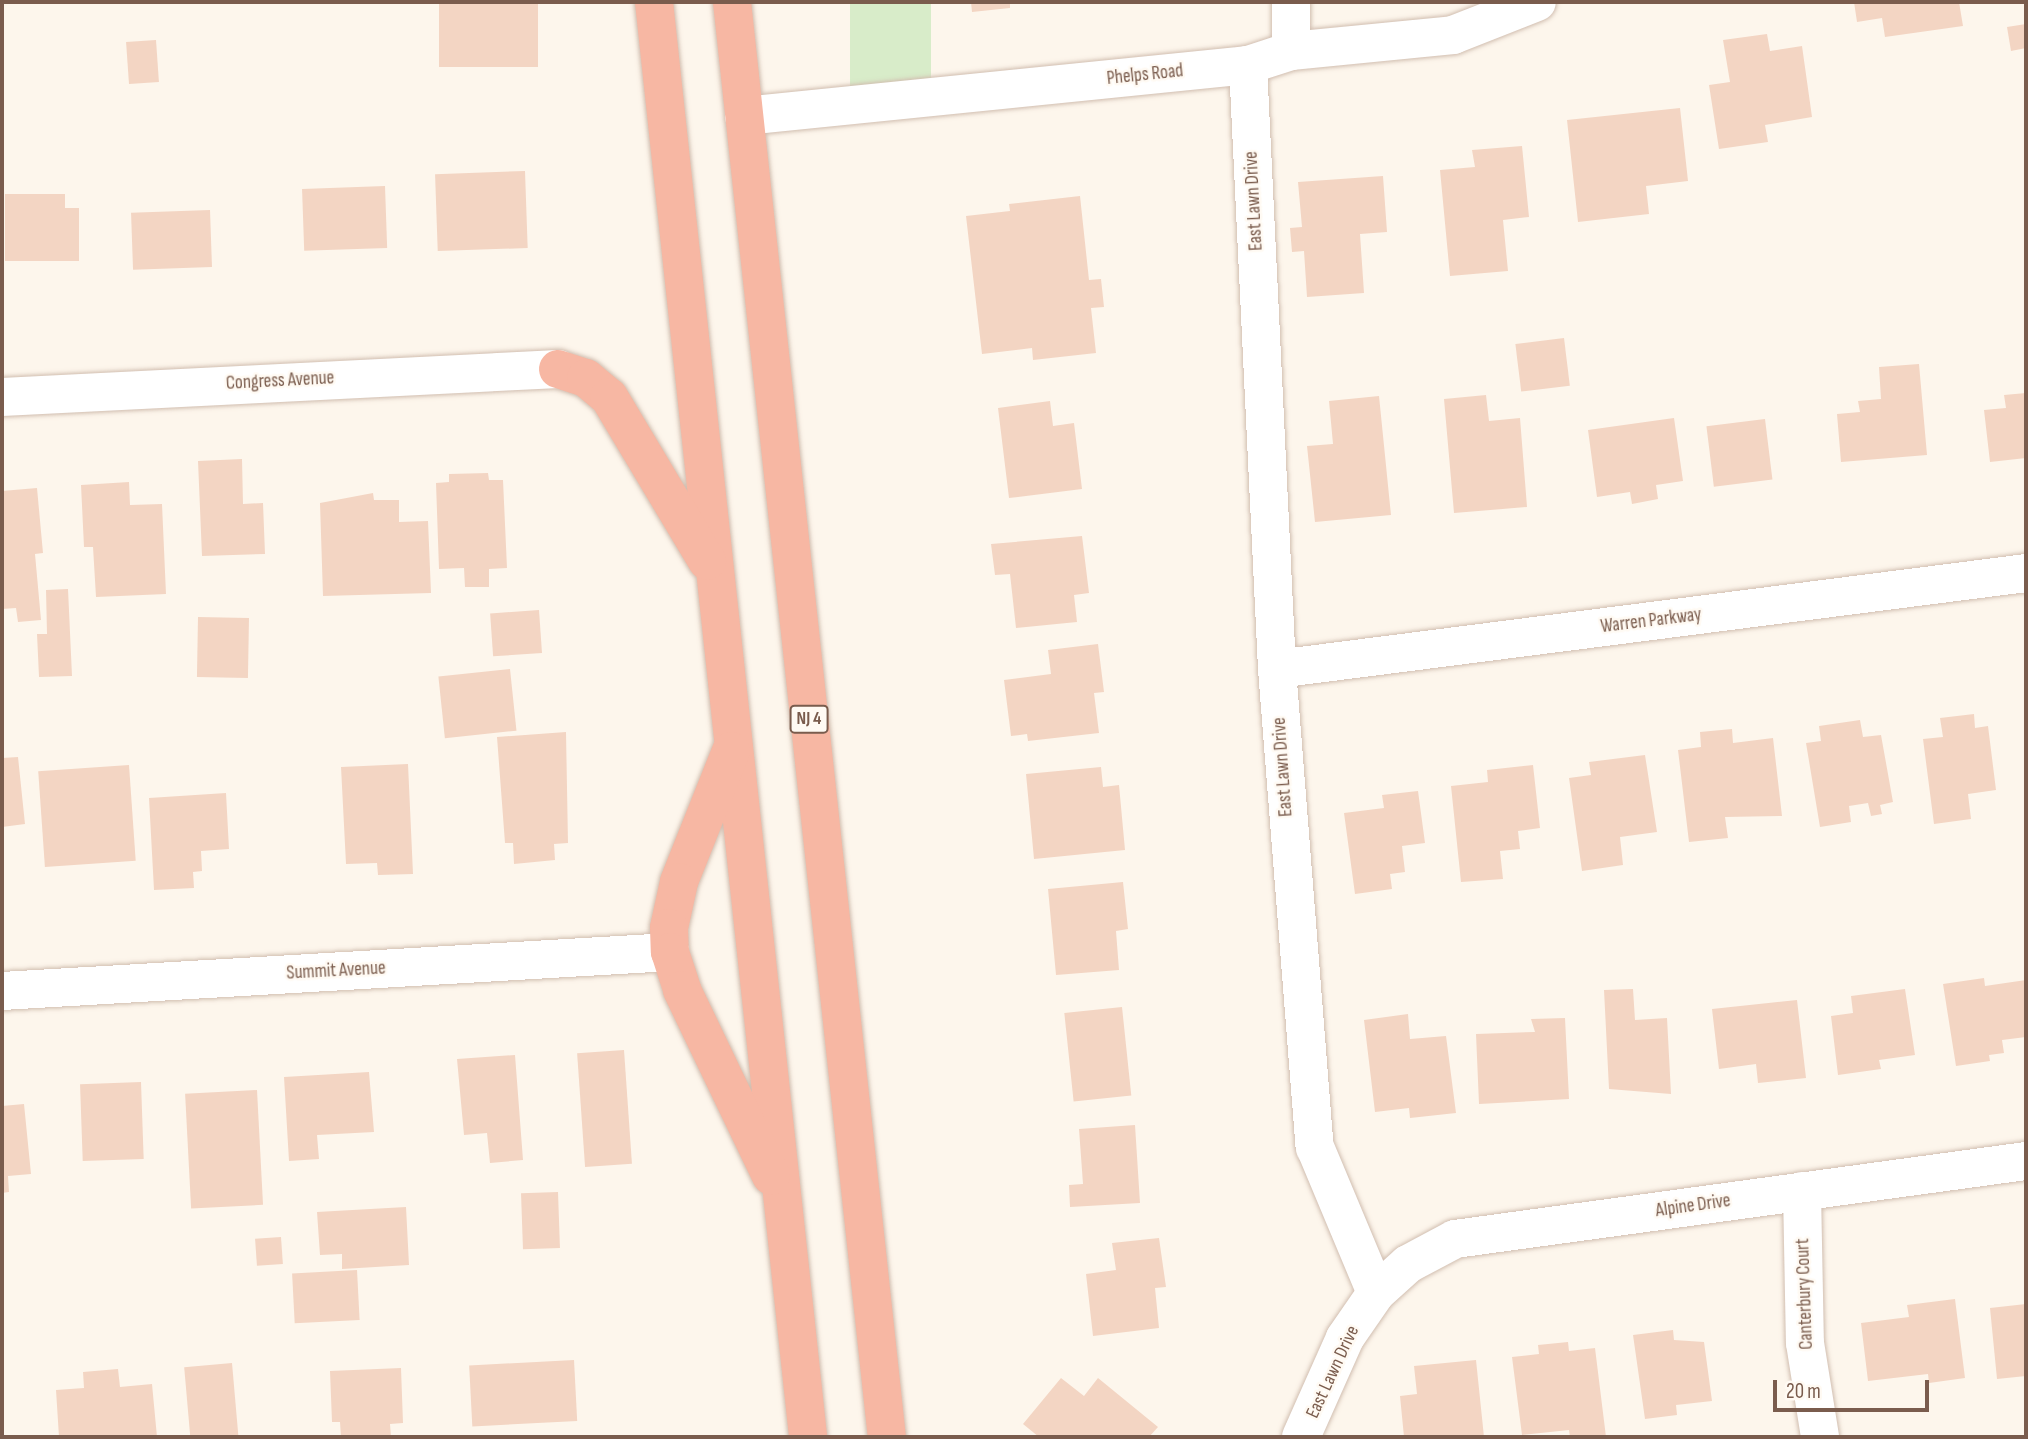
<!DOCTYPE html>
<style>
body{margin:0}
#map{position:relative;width:2028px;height:1439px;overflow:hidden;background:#fdf6ec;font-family:"Sofia Sans Condensed",sans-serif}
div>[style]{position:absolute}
.green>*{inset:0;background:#d8ecc9;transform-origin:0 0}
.building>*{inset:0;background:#f3d5c3;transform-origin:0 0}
.roads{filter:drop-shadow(0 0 2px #d1beb0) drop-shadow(0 0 2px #d1beb0)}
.street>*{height:38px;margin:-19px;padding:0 19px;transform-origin:19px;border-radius:19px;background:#fff}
.highway>*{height:38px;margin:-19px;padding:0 19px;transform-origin:19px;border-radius:19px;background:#f7b7a3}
span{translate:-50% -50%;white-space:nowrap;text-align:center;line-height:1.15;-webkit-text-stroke:5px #fffaf3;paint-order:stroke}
.shield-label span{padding:2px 5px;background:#fffaf3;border:2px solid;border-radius:5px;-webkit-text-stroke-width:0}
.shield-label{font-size:18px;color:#7a5c4d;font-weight:700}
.street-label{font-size:19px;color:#7a5c4d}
.frame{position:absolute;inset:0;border:4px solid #7a5c4d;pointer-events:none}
.scale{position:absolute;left:1773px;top:1380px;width:156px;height:32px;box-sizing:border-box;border:4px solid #7a5c4d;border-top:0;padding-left:9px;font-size:21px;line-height:24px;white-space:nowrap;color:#7a5c4d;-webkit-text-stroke:5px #fffaf3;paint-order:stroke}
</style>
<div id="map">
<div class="green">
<i style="left:850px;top:2px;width:81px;height:103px"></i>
</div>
<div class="building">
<i style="left:439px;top:2px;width:99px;height:65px"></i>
<i style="clip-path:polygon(971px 2px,1010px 2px,1010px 8px,972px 12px)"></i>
<i style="clip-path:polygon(1854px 2px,1959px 2px,1963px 26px,1885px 37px,1882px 18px,1857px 22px)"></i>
<i style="clip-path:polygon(2026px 24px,2026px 48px,2011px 51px,2007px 27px)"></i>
<i style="clip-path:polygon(1767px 34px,1770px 51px,1802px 46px,1812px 117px,1765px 125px,1768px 142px,1719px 149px,1709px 85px,1730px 82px,1723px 40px)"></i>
<i style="left:156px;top:40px;width:42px;height:30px;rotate:86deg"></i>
<i style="clip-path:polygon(1680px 108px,1688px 181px,1646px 186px,1649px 214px,1578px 222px,1567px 120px)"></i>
<i style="clip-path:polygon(1522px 146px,1529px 217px,1503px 220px,1508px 271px,1450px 276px,1440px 170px,1475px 167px,1472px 150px)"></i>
<i style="left:525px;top:171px;width:77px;height:90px;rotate:88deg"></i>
<i style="clip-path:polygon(1383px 176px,1387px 232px,1360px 234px,1364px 293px,1307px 297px,1304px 251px,1292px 252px,1290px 228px,1302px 227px,1298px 182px)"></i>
<i style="left:385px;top:186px;width:62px;height:83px;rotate:88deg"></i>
<i style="clip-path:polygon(5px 194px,65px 194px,65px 208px,79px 208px,79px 261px,5px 261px)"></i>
<i style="clip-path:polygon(1080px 196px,1089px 280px,1101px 279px,1104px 307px,1091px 308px,1096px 353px,1033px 360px,1032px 348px,982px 354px,966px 216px,1010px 211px,1009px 204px)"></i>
<i style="left:210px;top:210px;width:57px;height:79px;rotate:88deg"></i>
<i style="left:1564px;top:338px;width:48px;height:49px;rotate:83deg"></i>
<i style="clip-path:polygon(1919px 364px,1927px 455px,1841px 462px,1837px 414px,1860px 412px,1858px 401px,1881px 399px,1879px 367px)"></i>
<i style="clip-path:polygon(2026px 393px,2026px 458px,1990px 462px,1984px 410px,2006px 408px,2004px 395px)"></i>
<i style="clip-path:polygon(1486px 395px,1489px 421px,1520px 418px,1527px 507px,1454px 513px,1444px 399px)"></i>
<i style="clip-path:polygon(1379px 396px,1391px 515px,1315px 522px,1307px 446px,1333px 444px,1329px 401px)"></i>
<i style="clip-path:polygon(1050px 401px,1053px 426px,1074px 423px,1082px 489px,1009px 498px,998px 408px)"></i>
<i style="clip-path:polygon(1674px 418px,1683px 481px,1656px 485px,1658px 499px,1632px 504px,1630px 492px,1597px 497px,1588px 430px)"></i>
<i style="left:1765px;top:419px;width:61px;height:59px;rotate:83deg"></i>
<i style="clip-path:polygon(242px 459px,243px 504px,263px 503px,265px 554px,202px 556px,198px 461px)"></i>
<i style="clip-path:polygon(488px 473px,489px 480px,503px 480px,507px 568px,489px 569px,489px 587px,465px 587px,464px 568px,439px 569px,436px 483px,449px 482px,449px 474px)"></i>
<i style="clip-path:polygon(129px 482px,130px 505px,162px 504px,166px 594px,96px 597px,93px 547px,84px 547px,81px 485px)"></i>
<i style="clip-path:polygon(37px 488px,43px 553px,35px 554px,41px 620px,18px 622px,16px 608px,2px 609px,2px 491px)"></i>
<i style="clip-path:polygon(373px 493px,374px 500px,399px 500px,399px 522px,428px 521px,431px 593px,323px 596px,320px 503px)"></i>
<i style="clip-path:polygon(1082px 536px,1089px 593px,1074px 595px,1077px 622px,1016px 628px,1010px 574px,995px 575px,991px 544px)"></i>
<i style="clip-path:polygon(68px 589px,72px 676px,39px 677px,37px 634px,47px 634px,46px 590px)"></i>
<i style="left:539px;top:610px;width:43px;height:49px;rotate:86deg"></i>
<i style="left:198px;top:617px;width:51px;height:60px;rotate:1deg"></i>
<i style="clip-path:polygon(1098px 644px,1104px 692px,1094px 693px,1099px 733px,1028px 741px,1027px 734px,1011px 736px,1004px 680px,1051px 674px,1048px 650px)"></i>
<i style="left:510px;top:669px;width:62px;height:72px;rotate:84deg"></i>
<i style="clip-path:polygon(1974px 714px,1975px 728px,1988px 726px,1996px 790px,1968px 794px,1971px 819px,1934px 824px,1923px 739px,1943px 737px,1940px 718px)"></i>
<i style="clip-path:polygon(1860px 720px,1863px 737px,1881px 735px,1893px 802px,1880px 805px,1882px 814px,1871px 816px,1868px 803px,1849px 806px,1851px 822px,1820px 827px,1806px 743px,1821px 741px,1819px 726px)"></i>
<i style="clip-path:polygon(1732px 729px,1733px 743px,1773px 738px,1782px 816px,1725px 817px,1728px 838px,1689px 842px,1678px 750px,1701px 747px,1700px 732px)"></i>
<i style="clip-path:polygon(566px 732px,568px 843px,554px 844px,555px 860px,514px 864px,513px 843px,505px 843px,497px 737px)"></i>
<i style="clip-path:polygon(1645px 755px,1657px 832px,1620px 837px,1623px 865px,1582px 871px,1569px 778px,1591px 775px,1589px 762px)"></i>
<i style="clip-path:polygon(18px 757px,25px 824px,2px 827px,2px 758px)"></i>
<i style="clip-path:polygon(408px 764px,413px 874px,378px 875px,377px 863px,346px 864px,341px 767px)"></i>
<i style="left:129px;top:765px;width:96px;height:91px;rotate:86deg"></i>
<i style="clip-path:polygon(1533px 765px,1540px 828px,1518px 831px,1520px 849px,1500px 851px,1503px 879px,1461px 882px,1451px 786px,1488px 782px,1487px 770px)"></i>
<i style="clip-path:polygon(1101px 767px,1103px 787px,1119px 785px,1125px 850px,1034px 859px,1026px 774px)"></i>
<i style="clip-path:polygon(1418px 791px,1425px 843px,1402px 846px,1405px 872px,1390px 874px,1392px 889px,1355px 894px,1344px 813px,1384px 808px,1382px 795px)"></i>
<i style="clip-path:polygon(226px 793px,229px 849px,201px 851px,202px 871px,193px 872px,194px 888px,154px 890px,149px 798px)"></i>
<i style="clip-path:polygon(1123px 882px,1128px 929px,1116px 931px,1119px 970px,1056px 975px,1048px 889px)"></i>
<i style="clip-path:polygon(1984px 978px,1985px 986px,2026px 980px,2026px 1037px,2002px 1040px,2004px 1053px,1989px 1055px,1990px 1061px,1956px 1066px,1943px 984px)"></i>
<i style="clip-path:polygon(1633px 989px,1635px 1020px,1667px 1018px,1671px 1094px,1609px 1089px,1604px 990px)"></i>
<i style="clip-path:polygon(1905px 989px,1915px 1055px,1879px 1060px,1881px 1069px,1838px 1075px,1831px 1016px,1853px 1013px,1851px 996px)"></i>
<i style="clip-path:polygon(1797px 1000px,1806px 1078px,1758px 1083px,1756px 1064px,1719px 1069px,1712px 1009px)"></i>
<i style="left:1122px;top:1007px;width:89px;height:58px;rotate:84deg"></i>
<i style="clip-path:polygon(1408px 1014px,1410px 1039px,1446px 1036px,1456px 1113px,1410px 1118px,1409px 1108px,1375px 1112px,1364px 1020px)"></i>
<i style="clip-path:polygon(1565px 1018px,1569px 1099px,1479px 1104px,1476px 1034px,1535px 1032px,1531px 1019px)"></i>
<i style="left:624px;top:1050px;width:114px;height:47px;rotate:86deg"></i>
<i style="clip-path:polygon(515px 1055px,523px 1160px,490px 1163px,487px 1133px,464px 1135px,457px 1059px)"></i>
<i style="clip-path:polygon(369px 1072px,374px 1132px,317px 1135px,319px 1159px,289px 1161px,284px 1077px)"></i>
<i style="left:141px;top:1082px;width:77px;height:61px;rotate:88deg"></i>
<i style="left:257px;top:1090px;width:115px;height:72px;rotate:87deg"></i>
<i style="clip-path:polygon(24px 1104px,31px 1174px,8px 1176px,9px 1192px,2px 1193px,2px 1106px)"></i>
<i style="clip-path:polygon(1135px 1125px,1140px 1203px,1070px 1207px,1069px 1185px,1083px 1184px,1079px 1129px)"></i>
<i style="left:558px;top:1192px;width:56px;height:37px;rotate:88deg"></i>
<i style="clip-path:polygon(406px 1207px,409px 1265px,342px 1269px,342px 1254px,320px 1255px,317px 1212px)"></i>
<i style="left:281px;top:1237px;width:27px;height:26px;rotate:86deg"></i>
<i style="clip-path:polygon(1159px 1238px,1166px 1287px,1155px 1288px,1159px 1328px,1093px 1336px,1086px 1274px,1116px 1270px,1112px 1243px)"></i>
<i style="left:357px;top:1270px;width:50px;height:65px;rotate:87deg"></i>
<i style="clip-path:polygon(1955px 1299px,1965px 1378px,1929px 1383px,1928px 1374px,1868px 1381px,1861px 1323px,1909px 1317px,1907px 1305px)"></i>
<i style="clip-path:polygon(2026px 1304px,2026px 1376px,1997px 1379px,1990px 1308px)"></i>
<i style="clip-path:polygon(1673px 1330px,1674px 1340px,1704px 1342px,1712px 1401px,1676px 1405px,1677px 1415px,1645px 1419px,1633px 1335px)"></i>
<i style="clip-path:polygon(1568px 1342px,1569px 1351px,1595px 1348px,1606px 1437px,1570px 1437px,1569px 1430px,1522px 1435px,1512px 1357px,1539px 1354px,1538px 1345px)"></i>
<i style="left:574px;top:1360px;width:61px;height:105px;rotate:87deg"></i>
<i style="clip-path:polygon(1476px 1360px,1484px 1437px,1404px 1437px,1400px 1396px,1417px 1394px,1414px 1366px)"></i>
<i style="left:232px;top:1363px;width:74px;height:48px;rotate:85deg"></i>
<i style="clip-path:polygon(401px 1368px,403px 1423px,390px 1424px,391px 1437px,341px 1437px,340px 1422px,332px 1422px,330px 1371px)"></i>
<i style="clip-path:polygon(118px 1369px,120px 1387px,152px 1384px,157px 1437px,59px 1437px,56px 1390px,84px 1388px,83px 1372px)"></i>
<i style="clip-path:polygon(1061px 1378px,1084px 1396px,1098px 1378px,1158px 1427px,1149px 1437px,1039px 1437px,1023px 1424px)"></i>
</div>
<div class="roads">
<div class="street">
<i style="left:1291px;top:51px;width:49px;rotate:-90deg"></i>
<i style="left:1248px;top:65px;width:605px;rotate:87.25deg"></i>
<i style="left:1277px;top:669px;width:480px;rotate:85.5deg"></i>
<i style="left:1315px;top:1147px;width:158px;rotate:67.3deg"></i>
<i style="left:1376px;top:1293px;width:55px;rotate:124.6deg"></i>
<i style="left:1345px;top:1338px;width:108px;rotate:114deg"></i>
<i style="left:744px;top:116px;width:507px;rotate:-5.78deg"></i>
<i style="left:1248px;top:65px;width:45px;rotate:-18deg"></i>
<i style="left:1291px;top:51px;width:163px;rotate:-5.6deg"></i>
<i style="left:1453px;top:35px;width:90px;rotate:-21.4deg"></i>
<i style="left:2px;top:397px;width:557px;rotate:-2.88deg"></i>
<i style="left:1277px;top:669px;width:755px;rotate:-7.3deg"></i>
<i style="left:2px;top:991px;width:669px;rotate:-3.34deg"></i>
<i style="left:1802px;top:1191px;width:152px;rotate:88.9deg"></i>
<i style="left:1805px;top:1343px;width:95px;rotate:80.9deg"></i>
<i style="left:1376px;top:1293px;width:43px;rotate:-42.2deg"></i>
<i style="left:1408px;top:1264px;width:53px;rotate:-28deg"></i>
<i style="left:1455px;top:1239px;width:576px;rotate:-7.78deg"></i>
</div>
<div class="highway">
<i style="left:654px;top:2px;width:1443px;rotate:83.87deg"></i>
<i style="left:732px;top:2px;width:1443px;rotate:83.84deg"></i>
<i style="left:558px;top:369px;width:29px;rotate:18deg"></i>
<i style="left:586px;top:378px;width:30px;rotate:40deg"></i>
<i style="left:609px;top:397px;width:191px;rotate:59.1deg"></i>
<i style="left:731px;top:751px;width:141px;rotate:111.7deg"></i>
<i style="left:679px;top:882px;width:47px;rotate:102.3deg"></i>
<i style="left:669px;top:928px;width:24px;rotate:88deg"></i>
<i style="left:670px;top:952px;width:40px;rotate:72deg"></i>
<i style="left:682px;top:990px;width:206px;rotate:64.4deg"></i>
</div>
</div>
<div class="shield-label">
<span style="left:809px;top:719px">NJ 4</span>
</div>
<div class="street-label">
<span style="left:1145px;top:75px;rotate:-6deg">Phelps Road</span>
<span style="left:1254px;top:201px;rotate:-93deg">East Lawn Drive</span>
<span style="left:280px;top:381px;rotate:-3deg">Congress Avenue</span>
<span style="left:1651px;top:621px;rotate:-7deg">Warren Parkway</span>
<span style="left:1283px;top:767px;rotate:-94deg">East Lawn Drive</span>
<span style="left:336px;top:971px;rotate:-3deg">Summit Avenue</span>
<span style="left:1693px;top:1206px;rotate:-8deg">Alpine Drive</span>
<span style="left:1805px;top:1294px;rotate:-92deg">Canterbury Court</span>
<span style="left:1333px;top:1372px;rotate:-65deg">East Lawn Drive</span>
</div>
<div class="frame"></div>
<div class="scale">20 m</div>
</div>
